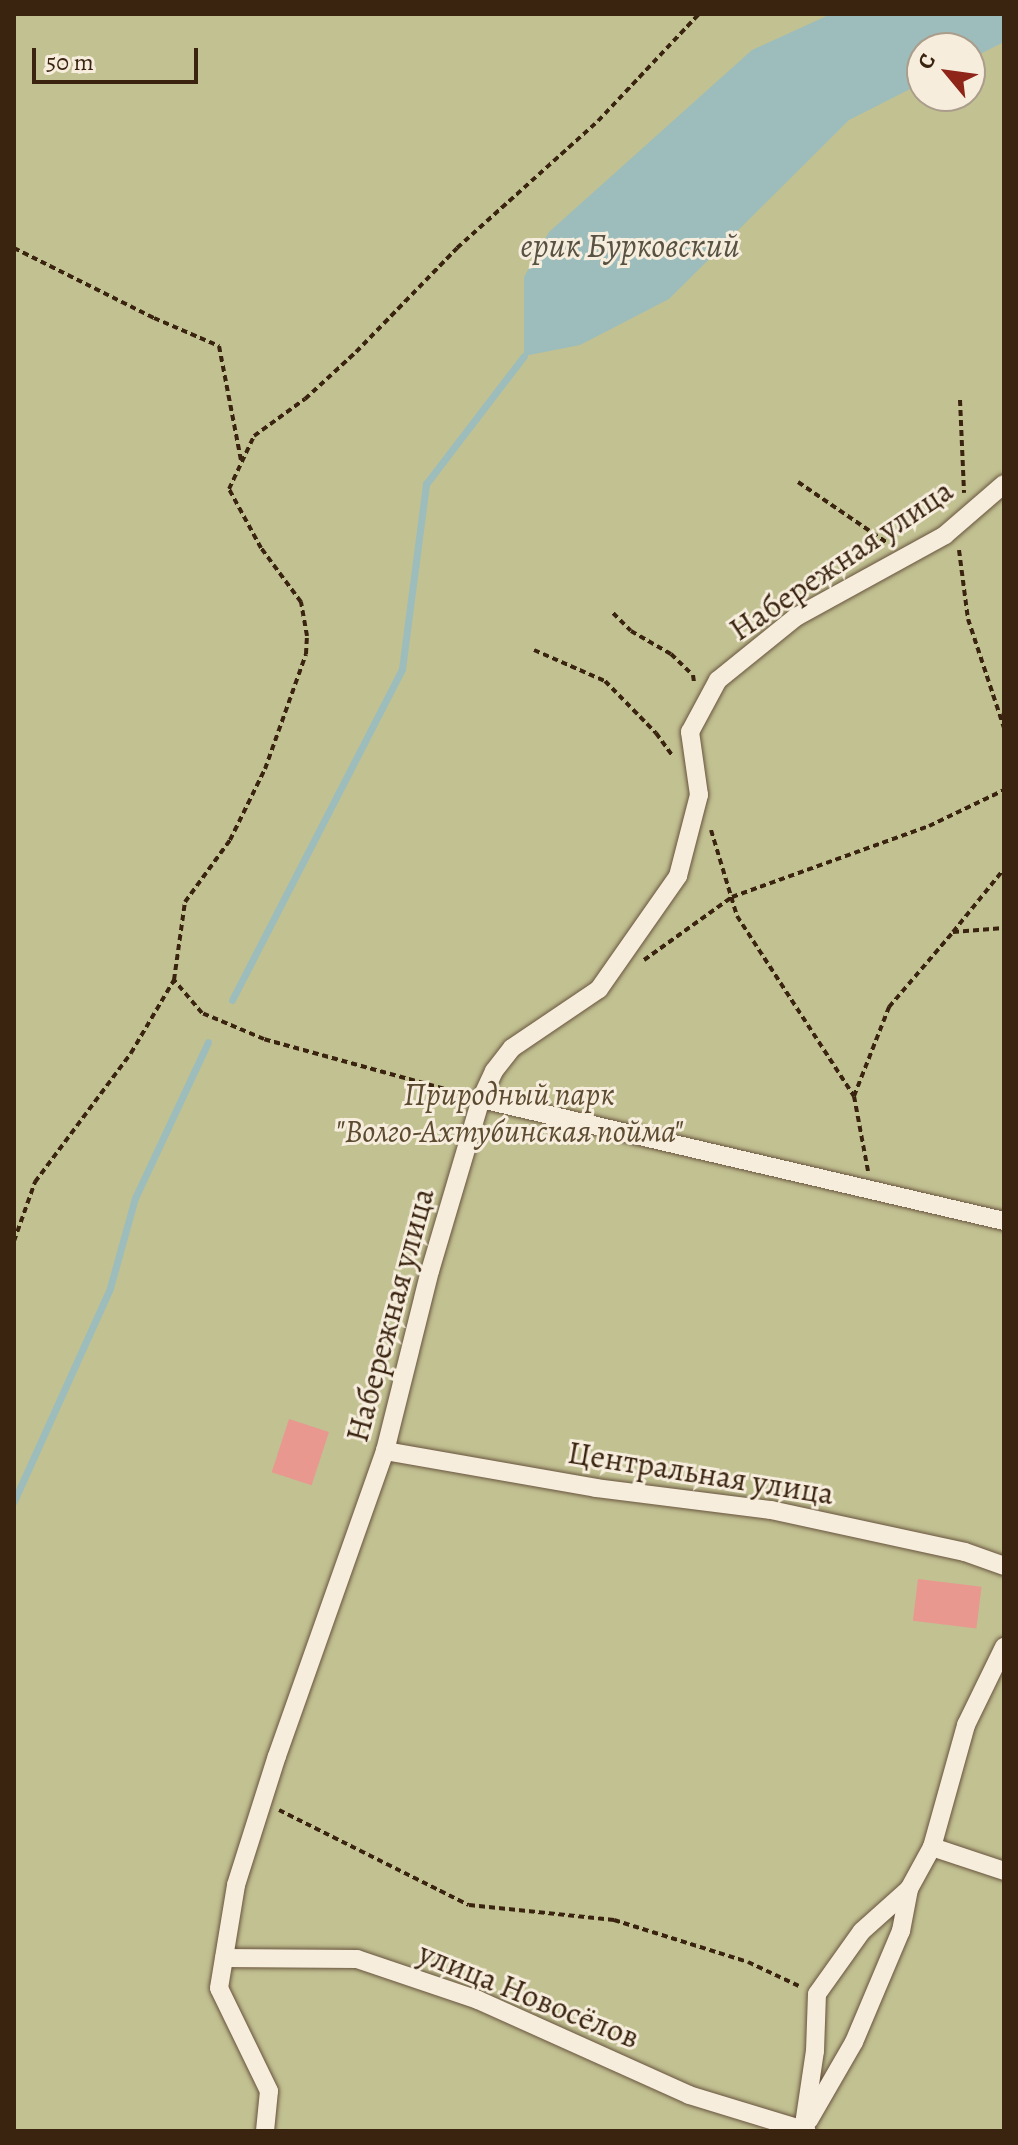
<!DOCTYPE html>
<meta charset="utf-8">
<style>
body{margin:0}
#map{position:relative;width:1018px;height:2145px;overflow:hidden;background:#f3e3ca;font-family:Alegreya,serif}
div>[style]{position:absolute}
.green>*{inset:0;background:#c2c192}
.water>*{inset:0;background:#9cbdbb}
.stream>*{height:7px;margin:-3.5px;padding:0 3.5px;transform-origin:3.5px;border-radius:3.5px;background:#9cbdbb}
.building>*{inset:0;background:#e8988f;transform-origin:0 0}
.path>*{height:4px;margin-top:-2px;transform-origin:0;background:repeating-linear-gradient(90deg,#3a2410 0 6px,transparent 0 10px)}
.roads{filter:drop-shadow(0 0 2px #68543e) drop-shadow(0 0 2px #68543e)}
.street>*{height:18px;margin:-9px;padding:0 9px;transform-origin:9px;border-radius:9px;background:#f7eddd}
span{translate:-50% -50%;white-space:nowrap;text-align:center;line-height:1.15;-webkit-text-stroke:6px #f7eddd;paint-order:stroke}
.street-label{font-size:32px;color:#3a2410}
.park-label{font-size:32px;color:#5c4b30;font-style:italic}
.water-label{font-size:34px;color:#575243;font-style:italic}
.frame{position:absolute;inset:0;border:16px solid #3a2410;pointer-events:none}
.north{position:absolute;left:906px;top:32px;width:80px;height:80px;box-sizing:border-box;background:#f7eddd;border:2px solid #ab9d8b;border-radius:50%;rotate:299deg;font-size:22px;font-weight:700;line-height:32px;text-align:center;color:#3a2410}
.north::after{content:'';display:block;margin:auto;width:28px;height:36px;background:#8f2418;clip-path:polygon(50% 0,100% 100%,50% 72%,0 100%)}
.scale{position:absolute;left:32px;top:48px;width:166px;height:36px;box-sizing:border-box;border:4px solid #3a2410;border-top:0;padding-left:10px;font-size:24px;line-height:28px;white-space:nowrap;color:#3a2410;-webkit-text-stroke:6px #f7eddd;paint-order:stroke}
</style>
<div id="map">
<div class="green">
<i style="clip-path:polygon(evenodd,14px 14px,1004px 14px,1004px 2131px,14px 2131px,14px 14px,922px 48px,970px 48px,970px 96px,922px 96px,922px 48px)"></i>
</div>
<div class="water">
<i style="clip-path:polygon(831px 14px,1004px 14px,1004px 42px,970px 59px,970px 48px,922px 48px,922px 83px,849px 120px,669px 299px,580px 345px,524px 356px,524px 277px,549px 232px,752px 50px)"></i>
</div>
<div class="stream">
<i style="left:232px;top:1000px;width:372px;rotate:-62.8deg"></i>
<i style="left:402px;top:669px;width:187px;rotate:-82.6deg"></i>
<i style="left:426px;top:484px;width:161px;rotate:-52.6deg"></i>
<i style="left:14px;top:1501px;width:234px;rotate:-65.7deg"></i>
<i style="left:110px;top:1288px;width:93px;rotate:-74.5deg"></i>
<i style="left:135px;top:1198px;width:172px;rotate:-64.9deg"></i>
</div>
<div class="building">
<i style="left:289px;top:1419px;width:42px;height:56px;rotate:18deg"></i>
<i style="left:918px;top:1579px;width:64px;height:42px;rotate:7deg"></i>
</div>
<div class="path">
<i style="left:14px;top:248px;width:157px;rotate:26.6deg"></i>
<i style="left:154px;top:318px;width:71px;rotate:23.3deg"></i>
<i style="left:219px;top:346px;width:116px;rotate:79.1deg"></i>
<i style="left:960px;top:400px;width:93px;rotate:87.5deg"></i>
<i style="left:798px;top:482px;width:110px;rotate:34.3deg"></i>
<i style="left:959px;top:550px;width:70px;rotate:82.6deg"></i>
<i style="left:968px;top:619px;width:115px;rotate:71.7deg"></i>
<i style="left:613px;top:613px;width:25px;rotate:45deg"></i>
<i style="left:631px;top:631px;width:46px;rotate:29.9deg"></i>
<i style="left:671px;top:654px;width:30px;rotate:44deg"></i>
<i style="left:693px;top:675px;width:7px;rotate:82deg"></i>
<i style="left:534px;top:650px;width:77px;rotate:23.6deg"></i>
<i style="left:605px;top:681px;width:73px;rotate:45.6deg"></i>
<i style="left:656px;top:733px;width:27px;rotate:54deg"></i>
<i style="left:711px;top:830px;width:90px;rotate:73.2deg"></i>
<i style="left:737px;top:916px;width:215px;rotate:57deg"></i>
<i style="left:953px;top:932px;width:81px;rotate:-51deg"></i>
<i style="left:644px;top:960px;width:108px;rotate:-35.6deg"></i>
<i style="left:732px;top:897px;width:209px;rotate:-19.8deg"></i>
<i style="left:929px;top:826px;width:83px;rotate:-25.6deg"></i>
<i style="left:463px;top:1094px;width:206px;rotate:-164.6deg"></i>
<i style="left:264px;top:1039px;width:67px;rotate:-157.2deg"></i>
<i style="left:202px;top:1013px;width:43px;rotate:-130.3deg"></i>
<i style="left:174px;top:980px;width:79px;rotate:-82deg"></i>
<i style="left:185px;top:902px;width:77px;rotate:-54deg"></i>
<i style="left:230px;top:840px;width:79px;rotate:-63.8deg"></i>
<i style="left:265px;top:769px;width:122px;rotate:-70.4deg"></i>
<i style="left:306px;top:654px;width:18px;rotate:-87deg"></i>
<i style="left:307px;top:636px;width:35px;rotate:-100deg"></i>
<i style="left:301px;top:602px;width:67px;rotate:-126.5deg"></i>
<i style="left:261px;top:548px;width:67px;rotate:-118.5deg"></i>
<i style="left:229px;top:489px;width:59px;rotate:-64.7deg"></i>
<i style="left:254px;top:436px;width:63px;rotate:-36deg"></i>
<i style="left:305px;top:399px;width:69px;rotate:-42.7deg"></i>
<i style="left:356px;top:352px;width:145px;rotate:-45.8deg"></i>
<i style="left:457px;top:248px;width:190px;rotate:-42deg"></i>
<i style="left:598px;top:121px;width:147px;rotate:-46.7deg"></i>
<i style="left:868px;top:1171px;width:76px;rotate:-100.6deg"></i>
<i style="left:854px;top:1096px;width:96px;rotate:-68.5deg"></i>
<i style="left:889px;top:1007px;width:99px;rotate:-49.5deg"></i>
<i style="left:953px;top:932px;width:51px;rotate:-4.5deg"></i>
<i style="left:14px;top:1241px;width:63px;rotate:-70.4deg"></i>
<i style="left:35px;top:1182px;width:161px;rotate:-53.3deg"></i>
<i style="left:131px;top:1053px;width:85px;rotate:-59.5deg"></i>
<i style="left:279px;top:1810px;width:212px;rotate:26.6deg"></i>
<i style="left:469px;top:1905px;width:146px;rotate:5.9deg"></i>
<i style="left:614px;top:1920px;width:140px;rotate:17.4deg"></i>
<i style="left:748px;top:1962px;width:56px;rotate:25.2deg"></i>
</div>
<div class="roads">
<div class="street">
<i style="left:481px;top:1099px;width:537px;rotate:13.13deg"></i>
<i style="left:385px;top:1451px;width:214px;rotate:9.9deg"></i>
<i style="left:596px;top:1488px;width:176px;rotate:7.2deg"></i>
<i style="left:771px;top:1510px;width:198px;rotate:12.2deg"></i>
<i style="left:965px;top:1552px;width:41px;rotate:19.7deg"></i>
<i style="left:932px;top:1847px;width:76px;rotate:18.4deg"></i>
<i style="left:224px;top:1958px;width:133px;rotate:0.4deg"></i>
<i style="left:357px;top:1959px;width:128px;rotate:18.7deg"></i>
<i style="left:478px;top:2000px;width:231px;rotate:24.2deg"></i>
<i style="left:689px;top:2095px;width:123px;rotate:17deg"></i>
<i style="left:809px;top:2120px;width:90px;rotate:-60deg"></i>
<i style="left:854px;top:2042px;width:121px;rotate:-67.1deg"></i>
<i style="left:901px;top:1931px;width:43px;rotate:-79.2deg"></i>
<i style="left:265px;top:2131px;width:40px;rotate:-84.3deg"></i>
<i style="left:269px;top:2091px;width:114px;rotate:-115.9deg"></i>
<i style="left:219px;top:1988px;width:104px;rotate:-80.6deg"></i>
<i style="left:236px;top:1885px;width:135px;rotate:-72.4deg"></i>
<i style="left:277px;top:1756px;width:324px;rotate:-70.5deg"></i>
<i style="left:385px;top:1451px;width:186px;rotate:-76deg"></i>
<i style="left:430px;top:1271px;width:179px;rotate:-73.5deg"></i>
<i style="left:481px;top:1099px;width:31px;rotate:-65deg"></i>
<i style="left:494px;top:1071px;width:29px;rotate:-52deg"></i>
<i style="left:512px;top:1048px;width:105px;rotate:-34.1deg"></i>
<i style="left:599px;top:989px;width:138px;rotate:-55deg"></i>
<i style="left:678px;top:876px;width:84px;rotate:-75.5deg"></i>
<i style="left:699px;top:795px;width:64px;rotate:-98.1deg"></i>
<i style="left:690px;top:732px;width:59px;rotate:-61.7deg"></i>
<i style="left:718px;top:680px;width:100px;rotate:-38.9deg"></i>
<i style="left:796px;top:617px;width:170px;rotate:-28.8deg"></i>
<i style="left:945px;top:535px;width:78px;rotate:-40.8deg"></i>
<i style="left:803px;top:2131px;width:81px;rotate:-81.5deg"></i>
<i style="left:815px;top:2051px;width:57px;rotate:-88deg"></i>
<i style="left:817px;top:1994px;width:77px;rotate:-54.5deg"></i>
<i style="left:862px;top:1931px;width:63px;rotate:-41.8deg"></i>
<i style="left:909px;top:1889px;width:48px;rotate:-61.3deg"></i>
<i style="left:932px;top:1847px;width:127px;rotate:-74.4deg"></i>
<i style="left:966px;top:1725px;width:87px;rotate:-64deg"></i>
</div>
</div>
<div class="street-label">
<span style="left:841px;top:560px;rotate:-34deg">Набережная улица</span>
<span style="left:390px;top:1315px;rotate:-75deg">Набережная улица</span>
<span style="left:701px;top:1473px;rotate:9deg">Центральная улица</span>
<span style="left:529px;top:1995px;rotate:22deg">улица Новосёлов</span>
</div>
<div class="park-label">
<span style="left:509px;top:1113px">Природный парк<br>"Волго-Ахтубинская пойма"</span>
</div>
<div class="water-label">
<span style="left:630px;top:246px">ерик Бурковский</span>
</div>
<div class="frame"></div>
<div class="north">С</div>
<div class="scale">50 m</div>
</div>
